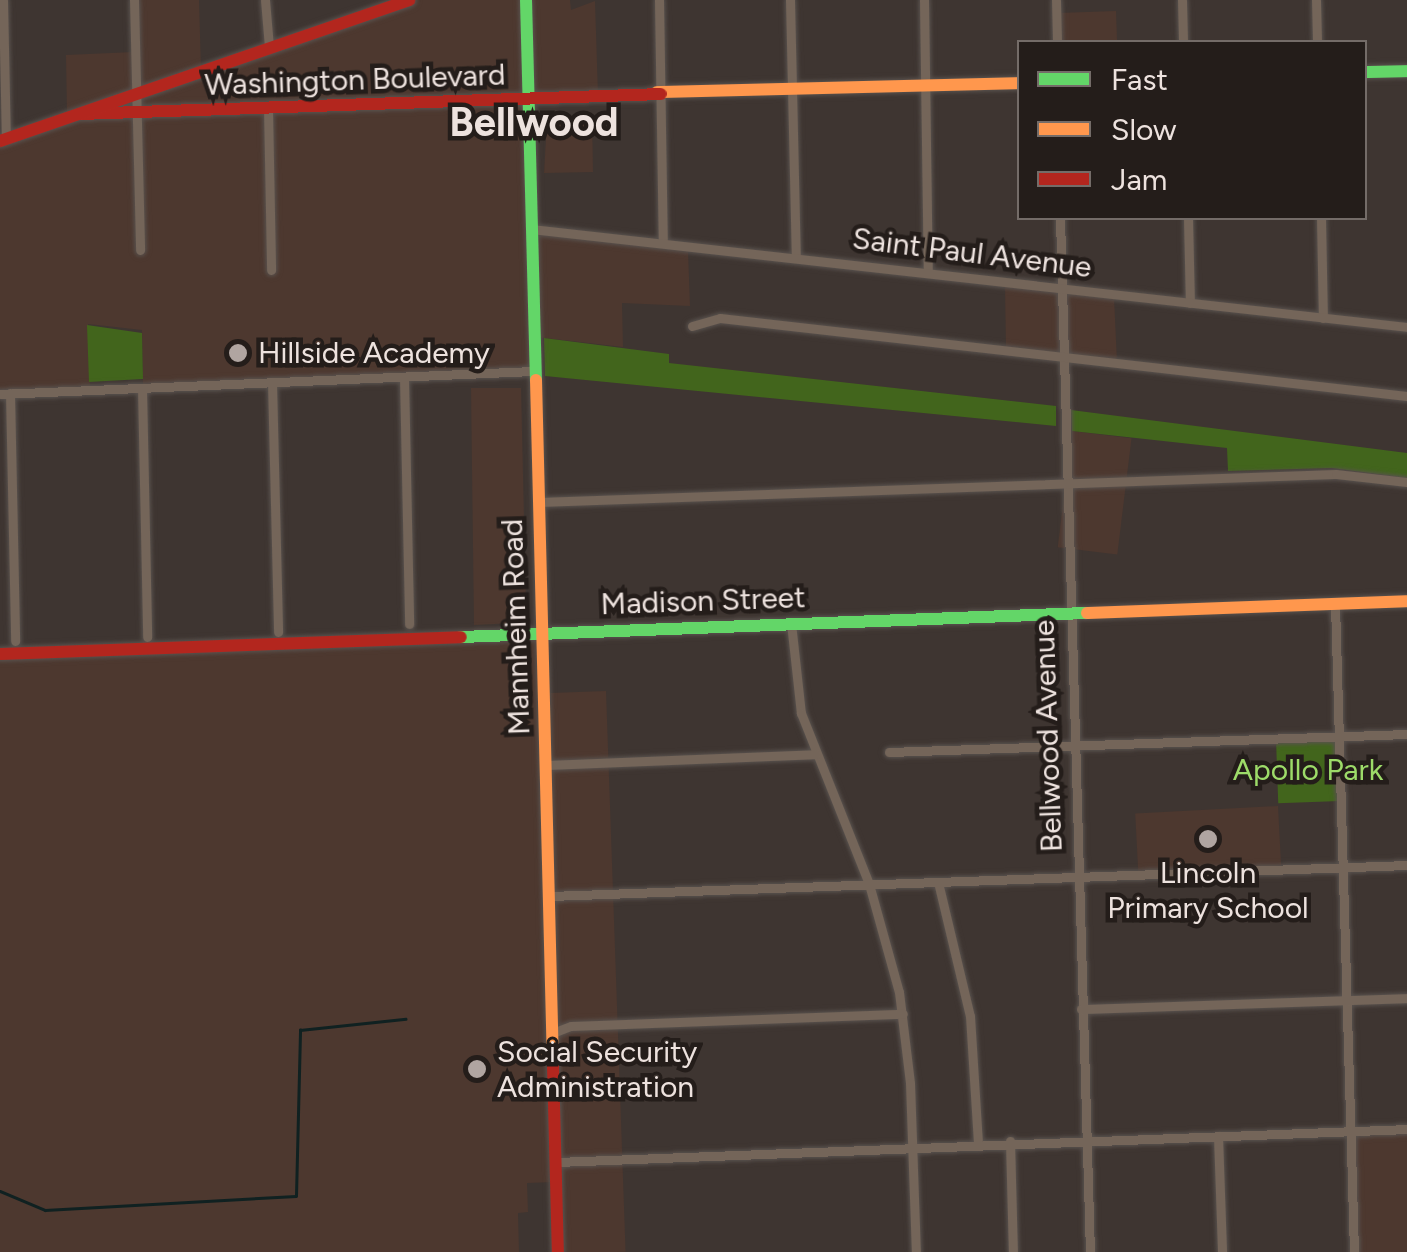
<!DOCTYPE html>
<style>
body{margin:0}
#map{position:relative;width:1407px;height:1252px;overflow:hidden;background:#3e3531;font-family:Figtree,sans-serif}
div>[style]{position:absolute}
.built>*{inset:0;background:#4d382f;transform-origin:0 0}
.green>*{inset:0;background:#42651c;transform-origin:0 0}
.stream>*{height:2.5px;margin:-1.25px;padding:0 1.25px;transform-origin:1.25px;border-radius:1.25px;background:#102121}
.roads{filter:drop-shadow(0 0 2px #59524e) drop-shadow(0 0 2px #59524e)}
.street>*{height:9px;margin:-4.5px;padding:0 4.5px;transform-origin:4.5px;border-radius:4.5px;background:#746559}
.fast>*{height:12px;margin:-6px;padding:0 6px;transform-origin:6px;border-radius:6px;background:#63d668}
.slow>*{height:12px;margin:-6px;padding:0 6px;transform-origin:6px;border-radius:6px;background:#ff974d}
.jam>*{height:12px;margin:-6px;padding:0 6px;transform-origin:6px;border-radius:6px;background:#b3261e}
.dots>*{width:28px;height:28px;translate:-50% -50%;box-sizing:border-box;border:5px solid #241d1a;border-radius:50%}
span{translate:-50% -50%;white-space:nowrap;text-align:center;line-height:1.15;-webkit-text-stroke:9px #241d1a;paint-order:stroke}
.street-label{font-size:30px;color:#ede2de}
.poi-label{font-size:30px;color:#ede2de}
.left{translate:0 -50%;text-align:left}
.park-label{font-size:30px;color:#9ddb69}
.district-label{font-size:40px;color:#ede2de;font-weight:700}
.legend{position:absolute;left:1017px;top:40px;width:350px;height:180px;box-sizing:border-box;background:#241d1a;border:2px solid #746c68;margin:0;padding:12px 18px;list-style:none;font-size:30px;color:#ede2de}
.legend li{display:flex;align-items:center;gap:20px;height:50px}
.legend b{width:50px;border:2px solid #746c68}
</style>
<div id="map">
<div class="built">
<i style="clip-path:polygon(133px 0,199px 0,201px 69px,67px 114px,66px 55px,134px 52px)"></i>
<i style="clip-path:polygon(416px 0,524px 0,526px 97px,138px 110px,138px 94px)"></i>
<i style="clip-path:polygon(528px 0,570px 0,571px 10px,595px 1px,598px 95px,529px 97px)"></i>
<i style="left:1116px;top:11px;width:31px;height:58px;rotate:88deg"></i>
<i style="clip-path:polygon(526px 100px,532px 370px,143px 385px,142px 330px,88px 324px,90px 388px,0 392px,0 141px,80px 115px)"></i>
<i style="clip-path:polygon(592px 116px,593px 172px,544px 173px,547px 121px)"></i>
<i style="clip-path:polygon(531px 233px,688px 250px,690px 306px,622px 303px,623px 347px,536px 337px)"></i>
<i style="clip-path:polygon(1005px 286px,1114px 297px,1117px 362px,1006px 349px)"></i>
<i style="clip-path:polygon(471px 388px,521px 388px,526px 606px,513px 623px,474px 625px)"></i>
<i style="left:1072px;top:431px;width:60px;height:117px;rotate:7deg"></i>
<i style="clip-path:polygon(536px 637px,554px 1182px,527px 1183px,528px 1212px,518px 1213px,519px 1252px,0 1252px,0 659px)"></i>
<i style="left:606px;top:691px;width:561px;height:62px;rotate:88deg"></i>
<i style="left:1278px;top:806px;width:62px;height:143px;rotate:87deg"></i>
<i style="left:1407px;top:1132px;width:120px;height:56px;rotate:90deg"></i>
</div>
<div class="green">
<i style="clip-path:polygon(87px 325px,142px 333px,143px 379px,89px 382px)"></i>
<i style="clip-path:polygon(544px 338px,669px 354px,669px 363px,1056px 406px,1056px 426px,545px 376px)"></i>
<i style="clip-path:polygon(1071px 410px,1407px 453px,1407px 478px,1332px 468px,1228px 471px,1227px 448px,1072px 431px)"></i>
<i style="left:1338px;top:738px;width:63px;height:62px;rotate:88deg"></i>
</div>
<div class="stream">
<i style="left:0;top:1191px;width:49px;rotate:22.9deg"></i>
<i style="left:45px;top:1210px;width:251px;rotate:-3.2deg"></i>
<i style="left:296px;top:1196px;width:166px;rotate:-88.6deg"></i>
<i style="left:300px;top:1030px;width:106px;rotate:-6deg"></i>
</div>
<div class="roads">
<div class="street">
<i style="left:3px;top:0;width:139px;rotate:88.8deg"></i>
<i style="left:134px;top:0;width:250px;rotate:88.6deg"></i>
<i style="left:265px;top:0;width:47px;rotate:85.1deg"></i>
<i style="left:659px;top:0;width:243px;rotate:89.1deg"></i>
<i style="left:790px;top:0;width:257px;rotate:88.7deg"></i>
<i style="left:924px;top:0;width:272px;rotate:89.2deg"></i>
<i style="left:1056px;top:0;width:42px;rotate:88.6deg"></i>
<i style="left:1182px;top:0;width:42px;rotate:88.6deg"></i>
<i style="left:1316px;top:0;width:42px;rotate:88.6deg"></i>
<i style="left:268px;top:108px;width:162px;rotate:88.9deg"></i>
<i style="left:1060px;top:218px;width:1034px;rotate:88.34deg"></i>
<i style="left:1188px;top:218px;width:85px;rotate:88.7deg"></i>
<i style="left:1321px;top:218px;width:100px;rotate:88.9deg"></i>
<i style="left:531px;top:229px;width:881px;rotate:6.38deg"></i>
<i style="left:692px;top:326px;width:29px;rotate:-16deg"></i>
<i style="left:720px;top:318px;width:691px;rotate:6.48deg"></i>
<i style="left:404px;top:377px;width:247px;rotate:88.8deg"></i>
<i style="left:272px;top:382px;width:250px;rotate:88.6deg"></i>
<i style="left:142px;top:388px;width:249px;rotate:88.8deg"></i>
<i style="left:10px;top:393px;width:248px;rotate:88.8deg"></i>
<i style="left:0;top:394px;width:534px;rotate:-2.47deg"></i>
<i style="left:539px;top:502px;width:797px;rotate:-2.01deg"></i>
<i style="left:1336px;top:474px;width:71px;rotate:6.4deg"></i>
<i style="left:1335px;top:604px;width:648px;rotate:88.32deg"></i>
<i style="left:791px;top:623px;width:91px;rotate:83.7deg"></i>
<i style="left:801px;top:713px;width:184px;rotate:68.3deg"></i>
<i style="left:869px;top:884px;width:112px;rotate:74.5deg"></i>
<i style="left:899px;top:992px;width:92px;rotate:83.1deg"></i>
<i style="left:910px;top:1083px;width:169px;rotate:88deg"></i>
<i style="left:889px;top:752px;width:518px;rotate:-1.99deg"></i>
<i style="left:545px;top:765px;width:271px;rotate:-2.3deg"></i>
<i style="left:938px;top:882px;width:138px;rotate:76.6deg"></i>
<i style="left:970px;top:1016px;width:127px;rotate:86.4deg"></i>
<i style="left:550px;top:896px;width:858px;rotate:-2.07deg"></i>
<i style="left:1081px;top:1009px;width:326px;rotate:-1.9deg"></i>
<i style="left:555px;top:1032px;width:17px;rotate:-21deg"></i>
<i style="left:571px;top:1026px;width:332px;rotate:-2.1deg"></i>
<i style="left:1218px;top:1136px;width:116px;rotate:88deg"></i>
<i style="left:1010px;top:1141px;width:111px;rotate:88.5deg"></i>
<i style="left:557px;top:1162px;width:851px;rotate:-2.22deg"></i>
</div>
<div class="fast">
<i style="left:526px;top:0;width:380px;rotate:88.5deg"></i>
<i style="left:1364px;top:72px;width:43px;rotate:-1.3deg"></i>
<i style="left:461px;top:637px;width:626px;rotate:-2.2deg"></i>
</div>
<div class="slow">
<i style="left:657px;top:92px;width:362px;rotate:-1.4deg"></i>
<i style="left:536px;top:380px;width:686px;rotate:88.58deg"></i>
<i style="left:1087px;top:613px;width:320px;rotate:-2.1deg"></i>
</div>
<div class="jam">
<i style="left:80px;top:114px;width:581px;rotate:-1.97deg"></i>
<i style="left:0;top:141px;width:433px;rotate:-19deg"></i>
<i style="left:0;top:654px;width:461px;rotate:-2.1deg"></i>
<i style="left:553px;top:1066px;width:186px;rotate:88.5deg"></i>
</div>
</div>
<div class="dots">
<i style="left:238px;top:353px;background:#b0a5a1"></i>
<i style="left:1208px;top:839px;background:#b0a5a1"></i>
<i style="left:477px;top:1069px;background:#b0a5a1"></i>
</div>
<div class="street-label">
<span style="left:355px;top:80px;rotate:-2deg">Washington Boulevard</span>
<span style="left:972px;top:253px;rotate:7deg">Saint Paul Avenue</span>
<span style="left:703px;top:601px;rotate:-2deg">Madison Street</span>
<span style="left:516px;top:627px;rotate:-92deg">Mannheim Road</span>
<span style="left:1048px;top:736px;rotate:-92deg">Bellwood Avenue</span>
</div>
<div class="poi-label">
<span class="left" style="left:258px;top:353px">Hillside Academy</span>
<span style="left:1208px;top:890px">Lincoln<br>Primary School</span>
<span class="left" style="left:497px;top:1069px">Social Security<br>Administration</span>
</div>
<div class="park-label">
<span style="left:1308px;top:770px">Apollo Park</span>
</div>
<div class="district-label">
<span style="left:534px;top:122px">Bellwood</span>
</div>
<ul class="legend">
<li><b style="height:12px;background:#63d668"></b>Fast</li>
<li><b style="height:12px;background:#ff974d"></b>Slow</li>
<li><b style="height:12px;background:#b3261e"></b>Jam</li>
</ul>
</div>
